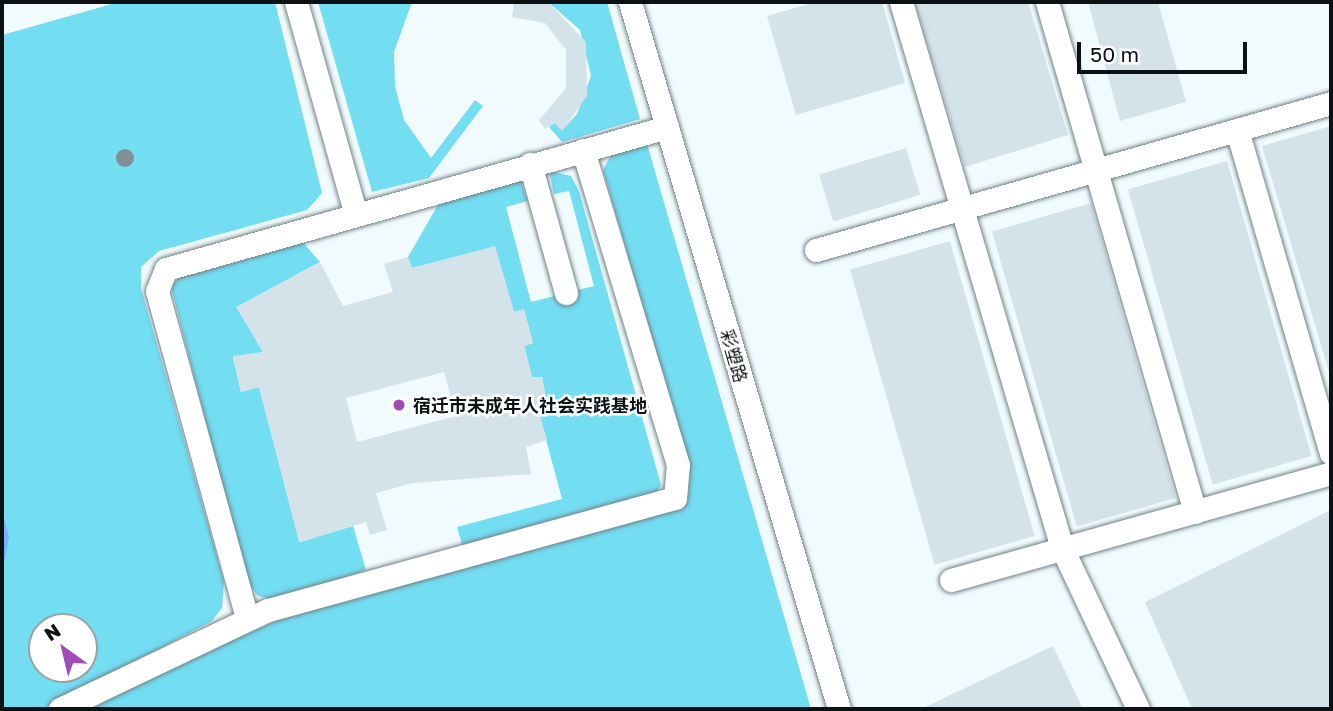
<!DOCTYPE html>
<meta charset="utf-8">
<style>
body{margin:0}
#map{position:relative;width:1333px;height:711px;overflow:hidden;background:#f1fbfe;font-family:"Golos Text","Noto Sans SC",sans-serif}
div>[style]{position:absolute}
.green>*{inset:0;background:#73ddf2}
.water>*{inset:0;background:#78b2fd}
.building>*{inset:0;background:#d4e2ea;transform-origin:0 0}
.roads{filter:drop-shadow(0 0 2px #728185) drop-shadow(0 0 2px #728185)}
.minor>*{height:23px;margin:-11.5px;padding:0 11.5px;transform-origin:11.5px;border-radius:11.5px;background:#fff}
.trees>*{width:18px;height:18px;margin:-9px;border-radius:50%;background:#809195}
.dots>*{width:19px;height:19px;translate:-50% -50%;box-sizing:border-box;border:4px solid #fff;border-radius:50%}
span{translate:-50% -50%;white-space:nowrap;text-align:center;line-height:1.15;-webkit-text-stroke:5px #fff;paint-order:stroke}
.street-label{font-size:18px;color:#0c1213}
.poi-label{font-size:18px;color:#0c1213;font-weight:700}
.left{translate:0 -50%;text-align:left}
.frame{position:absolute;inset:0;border:4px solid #0c1213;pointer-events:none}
.north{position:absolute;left:28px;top:613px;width:70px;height:70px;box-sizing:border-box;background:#fff;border:2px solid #9ea0a1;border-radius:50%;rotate:326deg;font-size:19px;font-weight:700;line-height:28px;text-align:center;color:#0c1213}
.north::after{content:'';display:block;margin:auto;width:24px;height:32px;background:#a14bb9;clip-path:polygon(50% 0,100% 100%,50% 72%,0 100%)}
.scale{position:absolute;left:1077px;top:42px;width:170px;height:32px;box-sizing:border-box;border:4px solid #0c1213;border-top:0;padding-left:9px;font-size:21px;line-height:24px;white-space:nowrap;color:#0c1213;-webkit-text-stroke:5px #fff;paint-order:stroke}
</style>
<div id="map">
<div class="green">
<i style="clip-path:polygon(evenodd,119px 2px,275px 2px,322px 193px,307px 210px,159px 251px,141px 267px,141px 288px,224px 581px,222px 608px,212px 621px,45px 709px,2px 709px,2px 35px,119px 2px,42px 627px,84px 627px,84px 669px,42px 669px,42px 627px)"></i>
<i style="clip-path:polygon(318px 2px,412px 2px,394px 52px,395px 86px,404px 120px,431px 158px,475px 100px,483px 106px,429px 178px,372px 192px)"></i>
<i style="clip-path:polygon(548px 2px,607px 2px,640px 119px,562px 142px,549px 127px,555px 123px,562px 130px,577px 114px,591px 76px,580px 30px)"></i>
<i style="clip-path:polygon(647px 144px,811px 709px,91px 709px,170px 666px,281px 619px,680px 506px,688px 495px,690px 469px,603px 170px,612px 153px)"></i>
<i style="clip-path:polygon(549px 171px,571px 176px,579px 191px,661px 485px,657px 492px,463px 548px,457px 527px,562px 499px,537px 406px,547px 404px,542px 377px,532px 377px,524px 346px,533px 343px,524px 310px,514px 312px,495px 247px,412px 268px,408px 257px,439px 203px,520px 179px,528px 201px,506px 207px,531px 302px,594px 286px,569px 191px,554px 194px)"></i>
<i style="clip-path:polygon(301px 240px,320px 262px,237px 307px,263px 352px,233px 357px,241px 392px,259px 387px,300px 542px,353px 526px,366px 570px,276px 600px,258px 596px,247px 581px,171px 287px,179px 277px)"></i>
</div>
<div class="water">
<i style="clip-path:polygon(2px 511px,9px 537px,2px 573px)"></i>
</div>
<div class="building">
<i style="clip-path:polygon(514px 2px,548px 2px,586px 42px,587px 96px,562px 131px,555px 123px,545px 129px,539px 120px,566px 88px,566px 50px,545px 23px,512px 17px)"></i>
<i style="clip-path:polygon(816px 2px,882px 2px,905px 83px,796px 115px,767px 16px)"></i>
<i style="clip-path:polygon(915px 2px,1028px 2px,1068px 135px,965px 167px)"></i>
<i style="clip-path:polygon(1088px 2px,1158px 2px,1186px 102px,1120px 121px)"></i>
<i style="clip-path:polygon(1331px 126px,1331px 379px,1262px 146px)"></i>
<i style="left:906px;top:148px;width:49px;height:91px;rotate:73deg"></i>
<i style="left:1227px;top:161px;width:307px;height:103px;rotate:74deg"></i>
<i style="left:1091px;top:203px;width:307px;height:103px;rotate:74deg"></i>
<i style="left:950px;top:241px;width:307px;height:104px;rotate:74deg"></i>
<i style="clip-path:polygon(evenodd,495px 246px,514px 312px,524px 309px,533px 343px,524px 346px,532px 377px,542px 377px,547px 404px,537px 406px,547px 440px,526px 447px,531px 474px,413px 483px,376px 493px,387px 530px,370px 535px,366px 522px,299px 542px,259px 387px,241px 392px,233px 356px,263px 352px,236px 307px,320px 262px,343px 306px,393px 292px,384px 264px,408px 257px,412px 268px,495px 246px,444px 372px,456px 416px,357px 442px,346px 398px,444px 372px)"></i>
<i style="clip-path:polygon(1331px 510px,1331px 709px,1192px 709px,1145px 602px)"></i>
<i style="clip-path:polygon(1053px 646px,1083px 709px,921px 709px)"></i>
</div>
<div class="roads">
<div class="minor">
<i style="left:296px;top:2px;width:218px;rotate:74.3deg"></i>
<i style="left:630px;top:2px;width:737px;rotate:73.53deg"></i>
<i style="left:901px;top:2px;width:569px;rotate:73.57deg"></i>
<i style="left:1062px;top:548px;width:178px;rotate:64.7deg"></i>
<i style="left:1047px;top:2px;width:531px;rotate:73.82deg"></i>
<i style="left:1237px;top:130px;width:336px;rotate:73.8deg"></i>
<i style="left:530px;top:164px;width:134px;rotate:74.4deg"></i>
<i style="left:816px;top:250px;width:536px;rotate:-15.93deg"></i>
<i style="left:951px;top:580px;width:395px;rotate:-15.7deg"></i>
<i style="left:247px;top:618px;width:339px;rotate:-105.4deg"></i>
<i style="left:157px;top:291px;width:24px;rotate:-68deg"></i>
<i style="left:166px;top:269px;width:521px;rotate:-15.82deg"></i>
<i style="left:60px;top:709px;width:230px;rotate:-25.5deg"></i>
<i style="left:268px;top:610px;width:422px;rotate:-15.4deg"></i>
<i style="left:675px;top:498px;width:33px;rotate:-85deg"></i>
<i style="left:678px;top:465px;width:329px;rotate:-106.8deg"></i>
</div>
</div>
<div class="trees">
<i style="left:125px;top:158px"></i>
</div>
<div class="dots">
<i style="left:399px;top:405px;background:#a14bb9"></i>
</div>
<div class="street-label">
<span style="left:734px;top:356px;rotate:74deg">彩塑路</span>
</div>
<div class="poi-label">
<span class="left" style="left:413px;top:405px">宿迁市未成年人社会实践基地</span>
</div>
<div class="frame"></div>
<div class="north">N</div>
<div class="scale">50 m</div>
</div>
